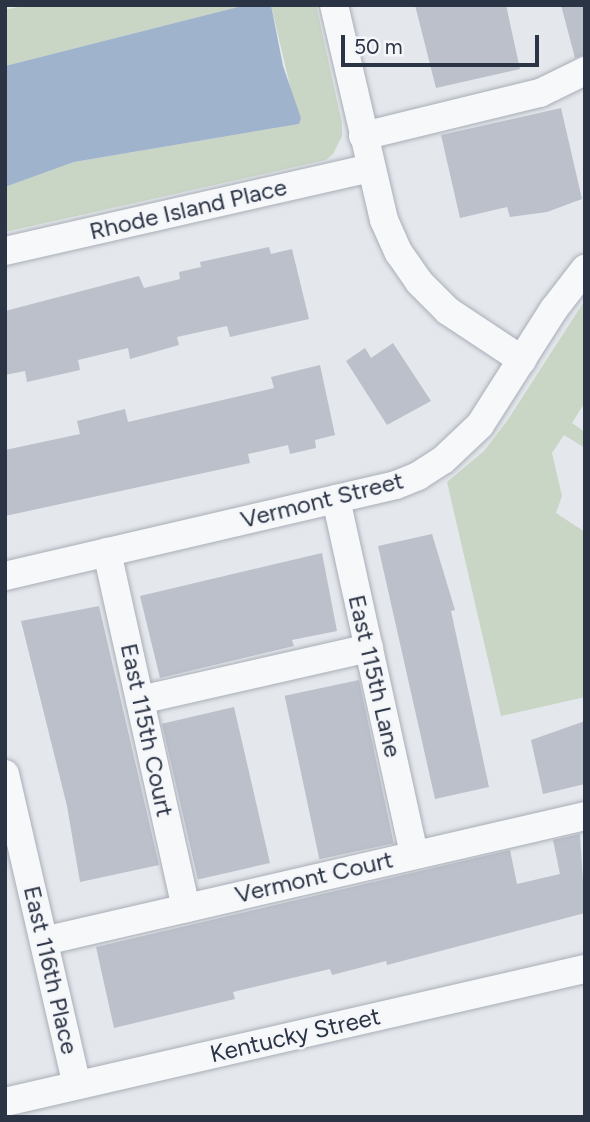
<!DOCTYPE html>
<style>
body{margin:0}
#map{position:relative;width:590px;height:1122px;overflow:hidden;background:#e4e7ec;font-family:Figtree,sans-serif}
div>[style]{position:absolute}
.green>*{inset:0;background:#c9d6c5}
.water>*{inset:0;background:#9fb4cc}
.building>*{inset:0;background:#bbc0ca;transform-origin:0 0}
.roads{filter:drop-shadow(0 0 2px #a9aeb7) drop-shadow(0 0 2px #a9aeb7)}
.minor>*{height:28px;margin:-14px;padding:0 14px;transform-origin:14px;border-radius:14px;background:#f7f8fa}
span{translate:-50% -50%;white-space:nowrap;text-align:center;line-height:1.15;-webkit-text-stroke:5px #f4f6f9;paint-order:stroke}
.street-label{font-size:24px;color:#2b3445}
.frame{position:absolute;inset:0;border:7px solid #2b3445;pointer-events:none}
.scale{position:absolute;left:341px;top:35px;width:198px;height:32px;box-sizing:border-box;border:4px solid #2b3445;border-top:0;padding-left:9px;font-size:21px;line-height:24px;white-space:nowrap;color:#2b3445;-webkit-text-stroke:5px #f4f6f9;paint-order:stroke}
</style>
<div id="map">
<div class="green">
<i style="clip-path:polygon(26px 5px,247px 5px,5px 66px,5px 10px)"></i>
<i style="clip-path:polygon(271px 5px,316px 5px,342px 123px,342px 136px,333px 154px,326px 160px,5px 232px,5px 187px,74px 162px,299px 124px)"></i>
<i style="clip-path:polygon(585px 300px,585px 402px,572px 423px,585px 432px,585px 448px,564px 435px,552px 453px,562px 496px,556px 513px,585px 532px,585px 697px,501px 716px,447px 482px,484px 451px,507px 421px)"></i>
</div>
<div class="water">
<i style="clip-path:polygon(271px 5px,283px 66px,301px 118px,299px 124px,74px 162px,5px 187px,5px 66px,242px 6px)"></i>
</div>
<div class="building">
<i style="clip-path:polygon(415px 5px,506px 5px,520px 69px,436px 88px)"></i>
<i style="clip-path:polygon(561px 5px,585px 5px,585px 55px,575px 58px)"></i>
<i style="clip-path:polygon(561px 108px,582px 199px,547px 212px,510px 217px,507px 207px,460px 218px,441px 135px)"></i>
<i style="clip-path:polygon(269px 247px,271px 254px,292px 249px,309px 319px,230px 337px,227px 326px,177px 337px,179px 345px,130px 359px,128px 348px,78px 360px,80px 370px,27px 382px,25px 371px,5px 375px,5px 311px,139px 276px,144px 288px,180px 279px,179px 272px,201px 267px,200px 262px)"></i>
<i style="clip-path:polygon(393px 343px,431px 401px,387px 425px,346px 361px,365px 348px,371px 358px)"></i>
<i style="clip-path:polygon(320px 365px,335px 435px,315px 440px,316px 448px,290px 454px,288px 445px,248px 454px,250px 463px,5px 516px,5px 450px,80px 434px,77px 421px,125px 409px,128px 422px,274px 388px,271px 377px)"></i>
<i style="clip-path:polygon(432px 534px,455px 610px,451px 611px,489px 787px,435px 799px,378px 546px)"></i>
<i style="clip-path:polygon(322px 553px,337px 631px,292px 640px,294px 646px,160px 678px,140px 596px)"></i>
<i style="clip-path:polygon(99px 606px,159px 865px,80px 882px,67px 806px,21px 621px)"></i>
<i style="left:359px;top:680px;width:167px;height:76px;rotate:78deg"></i>
<i style="left:234px;top:707px;width:160px;height:74px;rotate:77deg"></i>
<i style="clip-path:polygon(585px 721px,585px 784px,543px 794px,531px 740px)"></i>
<i style="clip-path:polygon(580px 834px,585px 913px,387px 965px,386px 961px,332px 975px,330px 969px,233px 992px,235px 999px,114px 1028px,96px 947px,510px 850px,517px 884px,560px 874px,553px 840px)"></i>
</div>
<div class="roads">
<div class="minor">
<i style="left:334px;top:5px;width:221px;rotate:76.9deg"></i>
<i style="left:384px;top:220px;width:36px;rotate:66deg"></i>
<i style="left:399px;top:253px;width:35px;rotate:55deg"></i>
<i style="left:419px;top:282px;width:41px;rotate:45deg"></i>
<i style="left:448px;top:311px;width:89px;rotate:33.5deg"></i>
<i style="left:363px;top:136px;width:182px;rotate:-13.7deg"></i>
<i style="left:540px;top:93px;width:50px;rotate:-26.1deg"></i>
<i style="left:5px;top:251px;width:374px;rotate:-12.8deg"></i>
<i style="left:336px;top:499px;width:363px;rotate:77.6deg"></i>
<i style="left:107px;top:552px;width:365px;rotate:77.5deg"></i>
<i style="left:5px;top:576px;width:401px;rotate:-13.1deg"></i>
<i style="left:396px;top:485px;width:24px;rotate:-22deg"></i>
<i style="left:418px;top:476px;width:30px;rotate:-33deg"></i>
<i style="left:443px;top:460px;width:51px;rotate:-43.4deg"></i>
<i style="left:480px;top:425px;width:138px;rotate:-57.5deg"></i>
<i style="left:554px;top:309px;width:51px;rotate:-52.2deg"></i>
<i style="left:140px;top:700px;width:235px;rotate:-12.8deg"></i>
<i style="left:5px;top:774px;width:319px;rotate:77deg"></i>
<i style="left:44px;top:941px;width:555px;rotate:-13.01deg"></i>
<i style="left:5px;top:1102px;width:595px;rotate:-12.92deg"></i>
</div>
</div>
<div class="street-label">
<span style="left:188px;top:209px;rotate:-13deg">Rhode Island Place</span>
<span style="left:322px;top:500px;rotate:-14deg">Vermont Street</span>
<span style="left:375px;top:676px;rotate:77deg">East 115th Lane</span>
<span style="left:147px;top:730px;rotate:78deg">East 115th Court</span>
<span style="left:314px;top:877px;rotate:-13deg">Vermont Court</span>
<span style="left:51px;top:970px;rotate:77deg">East 116th Place</span>
<span style="left:295px;top:1035px;rotate:-13deg">Kentucky Street</span>
</div>
<div class="frame"></div>
<div class="scale">50 m</div>
</div>
